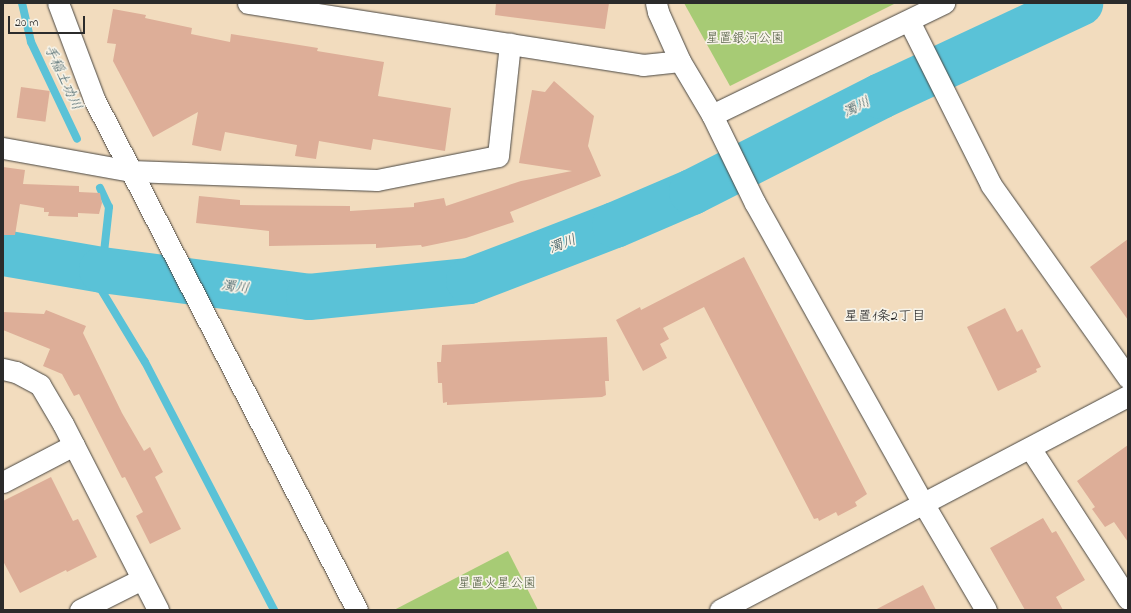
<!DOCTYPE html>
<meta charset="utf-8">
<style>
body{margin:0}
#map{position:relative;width:1131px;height:613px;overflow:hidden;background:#f2dcbe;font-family:"Indie Flower","Klee One",sans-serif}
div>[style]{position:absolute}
.green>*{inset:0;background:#a7cb75}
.stream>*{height:8px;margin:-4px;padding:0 4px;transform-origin:4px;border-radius:4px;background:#5ac2d7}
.river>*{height:46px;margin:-23px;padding:0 23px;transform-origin:23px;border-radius:23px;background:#5ac2d7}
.building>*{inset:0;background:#ddae98;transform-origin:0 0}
.roads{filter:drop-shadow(0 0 1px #494641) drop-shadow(0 0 1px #494641)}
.minor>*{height:21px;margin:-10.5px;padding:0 10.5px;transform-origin:10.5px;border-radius:10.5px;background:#fff}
span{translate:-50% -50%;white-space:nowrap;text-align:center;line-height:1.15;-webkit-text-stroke:3.5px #f7f3e8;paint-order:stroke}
.park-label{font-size:13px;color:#505b41}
.water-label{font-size:14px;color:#39585f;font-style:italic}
.neighbourhood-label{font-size:14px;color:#2b2b2b}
.frame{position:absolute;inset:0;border:4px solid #2b2b2b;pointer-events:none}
.scale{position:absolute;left:8px;top:16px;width:77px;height:18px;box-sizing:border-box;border:2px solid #2b2b2b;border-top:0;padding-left:5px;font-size:12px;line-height:14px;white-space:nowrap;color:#2b2b2b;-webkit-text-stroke:3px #f7f3e8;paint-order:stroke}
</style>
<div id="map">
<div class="green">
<i style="clip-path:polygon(684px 3px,896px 3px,730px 86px)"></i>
<i style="clip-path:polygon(508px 551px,538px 610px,394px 610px)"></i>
</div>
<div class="stream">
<i style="left:22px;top:3px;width:40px;rotate:77deg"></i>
<i style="left:31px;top:42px;width:107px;rotate:64.6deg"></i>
<i style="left:100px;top:188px;width:21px;rotate:65deg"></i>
<i style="left:109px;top:207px;width:63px;rotate:96.3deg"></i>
<i style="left:88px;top:268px;width:110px;rotate:58.8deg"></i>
<i style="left:145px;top:362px;width:280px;rotate:62.5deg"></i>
</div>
<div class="river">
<i style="left:3px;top:253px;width:100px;rotate:9.7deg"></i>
<i style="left:102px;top:270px;width:209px;rotate:7.4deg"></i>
<i style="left:309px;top:297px;width:161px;rotate:-5.7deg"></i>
<i style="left:469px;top:281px;width:156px;rotate:-21deg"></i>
<i style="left:615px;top:225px;width:84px;rotate:-23.2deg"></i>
<i style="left:692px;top:192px;width:212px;rotate:-26.9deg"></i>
<i style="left:881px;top:96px;width:220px;rotate:-25deg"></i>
</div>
<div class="building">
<i style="clip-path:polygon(496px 3px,609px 3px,605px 29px,495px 15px)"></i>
<i style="clip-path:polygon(113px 9px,146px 15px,145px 18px,192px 28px,191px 34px,230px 42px,231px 34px,318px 48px,317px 51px,384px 62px,378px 96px,451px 108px,445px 151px,373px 139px,371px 150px,319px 141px,316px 159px,295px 156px,297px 145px,225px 132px,221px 151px,192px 145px,198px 112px,153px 137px,113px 61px,116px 44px,107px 43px)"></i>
<i style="clip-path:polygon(554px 81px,594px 116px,588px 146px,601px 176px,510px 212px,514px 222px,466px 238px,422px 247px,421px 245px,376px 248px,376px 244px,269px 246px,269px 231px,196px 223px,199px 196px,240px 200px,240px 205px,350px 206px,350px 211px,414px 207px,414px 203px,444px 198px,446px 206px,521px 181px,572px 171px,519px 163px,532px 90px,545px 92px)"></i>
<i style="left:21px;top:87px;width:29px;height:31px;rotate:8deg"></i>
<i style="clip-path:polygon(3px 167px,25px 170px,23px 184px,79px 186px,79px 192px,100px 193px,102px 203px,99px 214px,78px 213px,78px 217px,48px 216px,49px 212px,44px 212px,44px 208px,20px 204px,15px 235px,3px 235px)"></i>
<i style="clip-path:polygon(1128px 239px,1128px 320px,1090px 267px)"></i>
<i style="clip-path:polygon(744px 257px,867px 494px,855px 502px,857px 506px,838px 516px,836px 512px,819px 521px,818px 518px,814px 519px,704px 307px,663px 328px,669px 339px,660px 344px,667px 358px,643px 371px,616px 320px,640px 307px,641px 310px)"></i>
<i style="clip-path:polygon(1005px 308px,1017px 332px,1022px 329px,1041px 367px,1036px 369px,1037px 372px,998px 391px,967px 327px)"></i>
<i style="clip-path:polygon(46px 310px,86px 326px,83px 333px,122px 413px,144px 451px,150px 447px,163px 472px,155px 477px,181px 529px,150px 544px,136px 516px,143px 512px,125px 477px,122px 478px,79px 394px,74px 396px,62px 374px,43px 366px,50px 349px,3px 330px,3px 312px,44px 314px)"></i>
<i style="clip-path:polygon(607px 337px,609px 381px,605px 381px,606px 395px,602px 397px,447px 405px,447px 402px,443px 403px,442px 383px,438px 383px,437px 362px,441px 362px,442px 345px)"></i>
<i style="clip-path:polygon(1128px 445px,1128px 542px,1114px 522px,1105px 527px,1092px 509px,1095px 507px,1077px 481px)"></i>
<i style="clip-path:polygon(51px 477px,73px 521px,78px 519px,97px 557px,67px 572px,66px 570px,20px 593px,3px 561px,3px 501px)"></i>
<i style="clip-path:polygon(1043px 518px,1052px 533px,1056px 531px,1085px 580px,1056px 597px,1063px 610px,1025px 610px,990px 548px)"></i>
<i style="clip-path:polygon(923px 585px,936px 610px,875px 610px)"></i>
</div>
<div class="roads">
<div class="minor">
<i style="left:58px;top:3px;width:103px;rotate:69.4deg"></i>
<i style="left:94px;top:99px;width:575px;rotate:62.77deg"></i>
<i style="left:248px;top:3px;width:400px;rotate:8.9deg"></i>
<i style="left:643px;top:65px;width:37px;rotate:-6deg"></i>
<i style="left:656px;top:3px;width:9px;rotate:77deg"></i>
<i style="left:658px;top:12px;width:54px;rotate:65.8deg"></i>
<i style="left:680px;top:61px;width:63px;rotate:59.3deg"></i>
<i style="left:712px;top:115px;width:98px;rotate:64deg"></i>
<i style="left:755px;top:203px;width:344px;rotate:60.8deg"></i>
<i style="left:923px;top:503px;width:124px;rotate:59.5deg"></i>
<i style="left:909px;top:21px;width:183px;rotate:63.4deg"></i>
<i style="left:991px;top:185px;width:237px;rotate:54.6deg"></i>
<i style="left:712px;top:115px;width:258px;rotate:-25.8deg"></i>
<i style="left:3px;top:148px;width:130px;rotate:10.2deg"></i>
<i style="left:131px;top:171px;width:246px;rotate:2.1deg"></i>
<i style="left:377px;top:180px;width:123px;rotate:-11.2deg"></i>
<i style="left:498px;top:156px;width:113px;rotate:-83.9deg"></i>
<i style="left:3px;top:369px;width:13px;rotate:13deg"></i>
<i style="left:16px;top:372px;width:27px;rotate:28deg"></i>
<i style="left:40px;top:385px;width:45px;rotate:59.5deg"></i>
<i style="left:63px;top:424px;width:209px;rotate:62.9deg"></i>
<i style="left:1030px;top:448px;width:180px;rotate:57deg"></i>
<i style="left:3px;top:482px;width:80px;rotate:-27.5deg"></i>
<i style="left:80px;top:610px;width:69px;rotate:-26.6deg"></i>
<i style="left:720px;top:610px;width:461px;rotate:-27.7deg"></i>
</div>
</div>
<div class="park-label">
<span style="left:745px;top:39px">星置銀河公園</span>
<span style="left:497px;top:584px">星置火星公園</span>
</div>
<div class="water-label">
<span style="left:62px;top:78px;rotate:65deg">手稲土功川</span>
<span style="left:857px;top:108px;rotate:-27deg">濁川</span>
<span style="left:563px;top:245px;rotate:-21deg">濁川</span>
<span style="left:235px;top:288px;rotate:8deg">濁川</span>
</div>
<div class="neighbourhood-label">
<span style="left:885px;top:317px">星置1条2丁目</span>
</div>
<div class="frame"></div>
<div class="scale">20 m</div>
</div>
